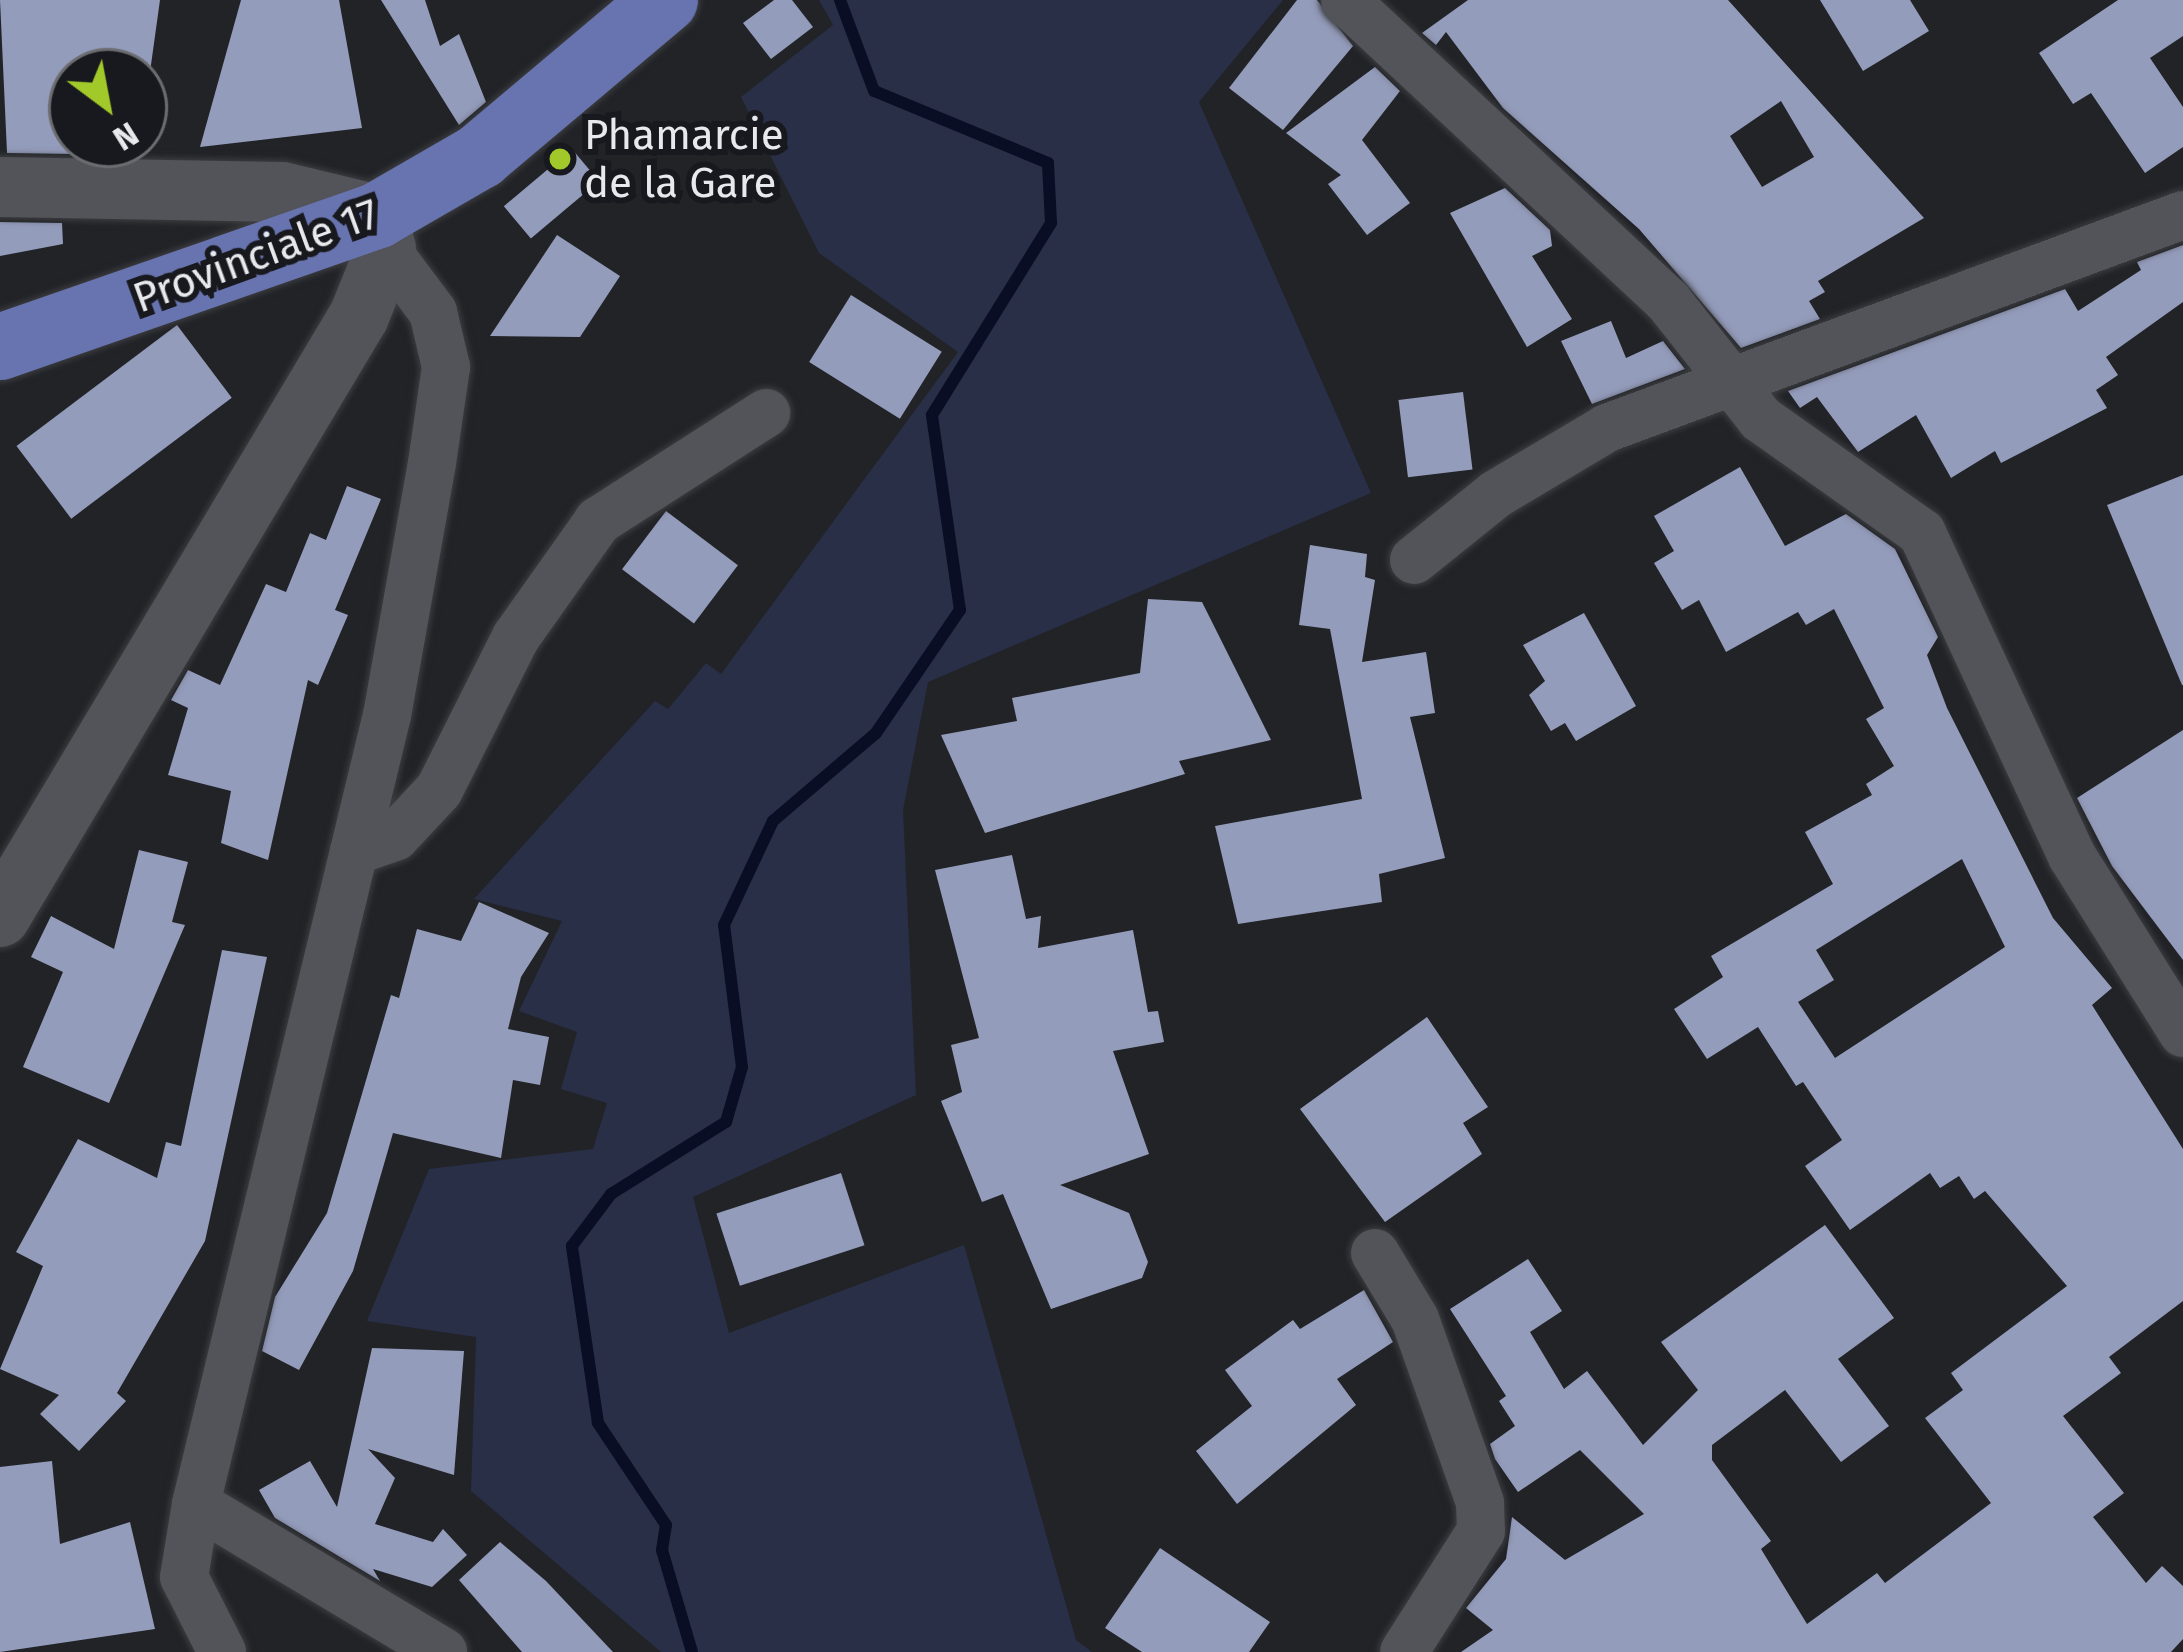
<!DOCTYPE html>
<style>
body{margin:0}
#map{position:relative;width:2183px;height:1652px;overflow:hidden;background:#212327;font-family:"Fira Sans",sans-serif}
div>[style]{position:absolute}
.green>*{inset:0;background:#292f47}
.stream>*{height:12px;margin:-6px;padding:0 6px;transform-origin:6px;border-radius:6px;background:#0a0e25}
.building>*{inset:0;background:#949cbb;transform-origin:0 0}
.roads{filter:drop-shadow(0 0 3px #3c3d40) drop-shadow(0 0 3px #3c3d40)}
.minor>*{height:48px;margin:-24px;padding:0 24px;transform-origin:24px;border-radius:24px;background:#525459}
.tertiary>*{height:60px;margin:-30px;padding:0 30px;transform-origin:30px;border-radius:30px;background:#525459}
.primary>*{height:66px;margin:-33px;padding:0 33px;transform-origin:33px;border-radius:33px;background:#6874af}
.dots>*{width:33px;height:33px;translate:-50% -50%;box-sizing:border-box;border:6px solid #18191e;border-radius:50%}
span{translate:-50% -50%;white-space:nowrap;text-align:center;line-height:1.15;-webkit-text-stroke:12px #18191e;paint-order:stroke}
.poi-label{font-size:42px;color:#e8e9ec}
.left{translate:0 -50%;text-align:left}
.street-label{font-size:42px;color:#e8e9ec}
.north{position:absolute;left:48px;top:48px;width:120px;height:120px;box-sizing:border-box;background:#18191e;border:3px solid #6b6c70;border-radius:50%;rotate:148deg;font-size:33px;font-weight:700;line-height:48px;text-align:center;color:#e8e9ec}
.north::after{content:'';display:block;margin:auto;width:42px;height:54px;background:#a1c929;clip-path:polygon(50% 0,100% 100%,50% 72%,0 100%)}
</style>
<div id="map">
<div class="green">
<i style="clip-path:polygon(819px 0,1283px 0,1199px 102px,1371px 493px,928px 682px,903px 810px,916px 1095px,693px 1197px,729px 1333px,964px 1245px,1076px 1640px,1092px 1652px,661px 1652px,471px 1491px,476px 1337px,367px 1321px,429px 1169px,593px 1149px,607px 1103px,561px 1089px,577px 1032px,519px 1011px,562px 921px,474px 899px,655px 701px,668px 709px,706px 663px,721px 674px,958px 352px,819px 253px,741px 97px,833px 25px)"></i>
</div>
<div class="stream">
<i style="left:692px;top:1652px;width:106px;rotate:-106.4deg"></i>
<i style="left:662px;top:1550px;width:25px;rotate:-81deg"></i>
<i style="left:666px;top:1525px;width:123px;rotate:-123.7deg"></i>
<i style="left:598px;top:1423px;width:179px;rotate:-98.4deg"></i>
<i style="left:572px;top:1246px;width:65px;rotate:-53.1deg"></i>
<i style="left:611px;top:1194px;width:136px;rotate:-32.1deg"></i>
<i style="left:726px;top:1122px;width:57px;rotate:-73.8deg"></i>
<i style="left:742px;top:1067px;width:143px;rotate:-97.2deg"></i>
<i style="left:724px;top:925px;width:115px;rotate:-64.8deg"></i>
<i style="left:773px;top:821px;width:135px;rotate:-40.5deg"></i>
<i style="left:876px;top:733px;width:149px;rotate:-55.7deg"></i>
<i style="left:960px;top:610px;width:197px;rotate:-98.2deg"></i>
<i style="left:932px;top:415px;width:226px;rotate:-58.2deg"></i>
<i style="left:1051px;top:223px;width:60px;rotate:-92.9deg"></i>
<i style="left:1048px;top:163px;width:188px;rotate:-157.5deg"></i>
<i style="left:874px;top:91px;width:97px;rotate:-110.5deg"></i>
</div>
<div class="building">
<i style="clip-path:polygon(0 0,160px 0,150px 72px,72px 72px,72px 154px,7px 153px)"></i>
<i style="clip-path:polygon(241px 0,339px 0,362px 128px,200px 147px)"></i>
<i style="clip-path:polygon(381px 0,425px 0,440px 46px,459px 34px,486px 102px,459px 125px)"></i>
<i style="clip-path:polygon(774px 0,792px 0,813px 27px,771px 59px,743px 23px)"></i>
<i style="clip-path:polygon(1297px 0,1317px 0,1353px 46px,1283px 130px,1229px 88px)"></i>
<i style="clip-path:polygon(evenodd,1468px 0,1728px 0,1924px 218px,1818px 281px,1825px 292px,1809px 301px,1820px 319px,1741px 348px,1639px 229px,1503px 108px,1446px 32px,1436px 45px,1422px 33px,1468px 0,1781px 101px,1814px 157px,1762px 187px,1730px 136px,1781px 101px)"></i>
<i style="clip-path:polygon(1820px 0,1910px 0,1929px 31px,1863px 71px)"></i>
<i style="clip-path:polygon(2118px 0,2183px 0,2183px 36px,2150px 58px,2183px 107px,2183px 147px,2145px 173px,2091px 93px,2073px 104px,2039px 53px)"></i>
<i style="clip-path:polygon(1375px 67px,1400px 91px,1362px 140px,1410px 203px,1367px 235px,1328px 184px,1341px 175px,1286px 133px)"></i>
<i style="left:572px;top:149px;width:42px;height:89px;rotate:50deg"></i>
<i style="clip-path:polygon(1505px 188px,1550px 230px,1552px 246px,1532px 256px,1572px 319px,1527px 347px,1450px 213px)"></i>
<i style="clip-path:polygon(0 222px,62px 223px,63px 244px,0 256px)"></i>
<i style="clip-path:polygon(557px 235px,620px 276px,580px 337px,490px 336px)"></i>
<i style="clip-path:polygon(2183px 245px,2183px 302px,2106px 357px,2118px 375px,2096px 390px,2107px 408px,2001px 463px,1995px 451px,1951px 478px,1916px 415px,1858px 452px,1817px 397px,1800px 408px,1788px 391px,2065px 289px,2078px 311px,2141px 270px,2137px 262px)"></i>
<i style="left:851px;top:295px;width:107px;height:79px;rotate:32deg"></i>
<i style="clip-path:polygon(1611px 321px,1626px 358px,1663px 341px,1685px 369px,1592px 404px,1561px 341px)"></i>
<i style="left:177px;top:325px;width:91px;height:201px;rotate:53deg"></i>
<i style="left:1463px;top:392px;width:78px;height:65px;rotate:83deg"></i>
<i style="clip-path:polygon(evenodd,1740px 467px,1785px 546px,1846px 514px,1895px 549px,1938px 637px,1927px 655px,1947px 708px,2053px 918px,2112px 988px,2092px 1005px,2183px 1149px,2183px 1301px,2109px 1357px,2121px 1373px,2063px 1416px,2124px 1493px,2093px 1517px,2146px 1583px,2162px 1566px,2183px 1586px,2183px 1639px,2171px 1652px,1461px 1652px,1493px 1630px,1466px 1608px,1506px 1559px,1512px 1517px,1565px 1560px,1644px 1514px,1580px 1450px,1518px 1492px,1495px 1459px,1490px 1444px,1515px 1426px,1499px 1401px,1506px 1396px,1450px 1309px,1528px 1259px,1562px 1311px,1530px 1332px,1564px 1389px,1587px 1371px,1643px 1445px,1698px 1390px,1661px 1342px,1825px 1225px,1894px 1318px,1838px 1359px,1889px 1426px,1841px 1462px,1785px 1390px,1712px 1445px,1712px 1460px,1771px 1541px,1761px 1549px,1807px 1624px,1877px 1573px,1885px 1583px,1991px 1503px,1925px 1418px,1963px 1390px,1951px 1373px,2067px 1286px,1985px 1191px,1974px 1199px,1959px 1176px,1940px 1188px,1930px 1173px,1850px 1230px,1805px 1166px,1842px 1140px,1803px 1082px,1796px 1086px,1758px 1027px,1707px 1059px,1674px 1009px,1723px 977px,1711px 956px,1833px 884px,1805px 832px,1872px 795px,1866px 784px,1894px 766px,1866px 719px,1884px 708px,1834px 609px,1806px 625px,1798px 612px,1726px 652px,1699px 600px,1682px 610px,1654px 563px,1674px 551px,1654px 516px,1740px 467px,1962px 859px,2005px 947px,1835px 1058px,1798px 1002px,1834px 980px,1816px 950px,1962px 859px)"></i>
<i style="clip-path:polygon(2183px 475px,2183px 685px,2182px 685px,2107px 505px)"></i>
<i style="clip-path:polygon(347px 486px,381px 499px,335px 610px,348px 615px,318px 685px,308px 680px,268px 860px,221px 843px,231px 791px,168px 775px,188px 708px,171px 700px,188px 670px,220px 685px,266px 584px,286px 592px,310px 533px,326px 540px)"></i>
<i style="left:666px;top:511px;width:90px;height:73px;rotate:37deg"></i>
<i style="clip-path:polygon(1310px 545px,1367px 554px,1365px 577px,1375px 580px,1362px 662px,1426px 652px,1435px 713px,1410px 717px,1445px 858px,1379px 874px,1382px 902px,1238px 924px,1215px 826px,1362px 799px,1330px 629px,1299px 625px)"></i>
<i style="clip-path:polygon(1148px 599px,1202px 602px,1271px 740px,1179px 761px,1185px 774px,985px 833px,941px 735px,1017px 721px,1012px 698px,1140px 673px)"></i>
<i style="clip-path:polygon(1584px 613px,1636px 706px,1576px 741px,1565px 723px,1551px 731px,1529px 695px,1545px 681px,1523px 645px)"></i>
<i style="clip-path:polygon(2183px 730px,2183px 960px,2112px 866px,2077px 798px)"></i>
<i style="clip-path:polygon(139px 850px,188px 862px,172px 922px,185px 925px,109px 1103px,23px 1067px,63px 972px,31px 957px,51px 916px,114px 949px)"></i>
<i style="clip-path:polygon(1012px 855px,1026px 919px,1041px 916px,1038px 948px,1133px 930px,1148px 1012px,1158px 1011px,1164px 1042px,1113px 1051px,1149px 1154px,1060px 1185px,1129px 1213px,1148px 1262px,1142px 1278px,1051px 1309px,1003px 1194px,982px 1202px,941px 1101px,962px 1092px,951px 1045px,979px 1038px,935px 870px)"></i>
<i style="clip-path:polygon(479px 902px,549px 933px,521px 977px,508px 1029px,549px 1037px,540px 1085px,513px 1080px,501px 1158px,393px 1133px,353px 1271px,299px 1370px,262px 1351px,275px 1297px,327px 1213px,391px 995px,399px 998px,417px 929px,461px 941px)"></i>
<i style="clip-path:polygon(222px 950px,267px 957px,205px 1241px,117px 1393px,126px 1401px,79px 1451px,40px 1414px,59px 1395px,0 1369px,43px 1266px,16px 1252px,78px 1139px,157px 1178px,166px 1142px,181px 1146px)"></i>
<i style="clip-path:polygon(1427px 1017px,1488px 1107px,1463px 1123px,1482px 1154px,1385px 1222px,1300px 1109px)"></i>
<i style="left:841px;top:1173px;width:76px;height:131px;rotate:72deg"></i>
<i style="clip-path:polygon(1364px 1290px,1393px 1342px,1337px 1379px,1356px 1405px,1237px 1504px,1196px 1451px,1252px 1406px,1225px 1370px,1293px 1320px,1300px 1329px)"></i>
<i style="clip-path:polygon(372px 1348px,464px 1351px,454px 1475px,368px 1449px,395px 1478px,375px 1524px,433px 1542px,443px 1529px,467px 1555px,432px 1587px,373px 1569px,380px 1581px,275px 1518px,259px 1490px,310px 1461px,337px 1507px)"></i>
<i style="clip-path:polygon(52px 1461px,60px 1544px,130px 1522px,155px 1629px,0 1652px,0 1467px)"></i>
<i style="clip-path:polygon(500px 1542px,546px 1581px,613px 1652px,522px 1652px,459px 1580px)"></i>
<i style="clip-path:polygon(1160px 1548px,1270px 1622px,1249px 1652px,1142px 1652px,1105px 1628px)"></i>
</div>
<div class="roads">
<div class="minor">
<i style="left:1345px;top:0;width:442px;rotate:43deg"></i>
<i style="left:1668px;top:301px;width:150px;rotate:51.8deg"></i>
<i style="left:1761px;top:419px;width:197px;rotate:35.3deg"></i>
<i style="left:1922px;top:533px;width:356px;rotate:65.1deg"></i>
<i style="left:2072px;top:856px;width:209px;rotate:57.9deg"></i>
<i style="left:386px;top:249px;width:79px;rotate:53.3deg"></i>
<i style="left:433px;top:312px;width:57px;rotate:76.7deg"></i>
<i style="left:446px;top:367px;width:97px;rotate:98.3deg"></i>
<i style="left:432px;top:463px;width:256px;rotate:100.1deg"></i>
<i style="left:387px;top:715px;width:812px;rotate:103.61deg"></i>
<i style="left:196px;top:1504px;width:288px;rotate:30.9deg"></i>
<i style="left:1414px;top:560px;width:105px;rotate:-38.8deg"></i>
<i style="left:1496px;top:494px;width:129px;rotate:-30.7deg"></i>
<i style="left:1607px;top:428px;width:614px;rotate:-20.29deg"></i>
<i style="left:354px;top:851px;width:43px;rotate:-18.9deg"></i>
<i style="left:395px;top:837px;width:64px;rotate:-46.9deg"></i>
<i style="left:439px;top:790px;width:171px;rotate:-63.3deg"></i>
<i style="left:516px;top:637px;width:142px;rotate:-54.7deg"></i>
<i style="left:598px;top:521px;width:200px;rotate:-32.7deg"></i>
<i style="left:1375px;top:1253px;width:77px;rotate:58.8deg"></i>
<i style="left:1415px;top:1319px;width:195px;rotate:70.5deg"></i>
<i style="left:1480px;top:1503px;width:28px;rotate:88deg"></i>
<i style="left:1481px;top:1531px;width:143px;rotate:122.5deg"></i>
<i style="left:196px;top:1504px;width:74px;rotate:99.3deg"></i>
<i style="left:184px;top:1577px;width:84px;rotate:63.1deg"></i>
</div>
<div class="tertiary">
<i style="left:0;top:187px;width:282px;rotate:1deg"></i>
<i style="left:282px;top:192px;width:99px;rotate:13.5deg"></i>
<i style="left:378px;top:215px;width:35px;rotate:77deg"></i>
<i style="left:386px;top:249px;width:72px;rotate:111.9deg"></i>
<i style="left:359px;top:316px;width:700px;rotate:120.85deg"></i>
</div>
<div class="primary">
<i style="left:0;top:347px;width:400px;rotate:-19.2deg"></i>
<i style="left:378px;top:215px;width:118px;rotate:-30deg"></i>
<i style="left:480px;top:156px;width:242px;rotate:-40.1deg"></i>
</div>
</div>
<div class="dots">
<i style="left:560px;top:159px;background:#a1c929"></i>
</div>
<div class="poi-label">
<span class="left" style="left:584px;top:159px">Phamarcie<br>de la Gare</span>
</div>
<div class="street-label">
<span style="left:256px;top:256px;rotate:-20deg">Provinciale 17</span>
</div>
<div class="north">N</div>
</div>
